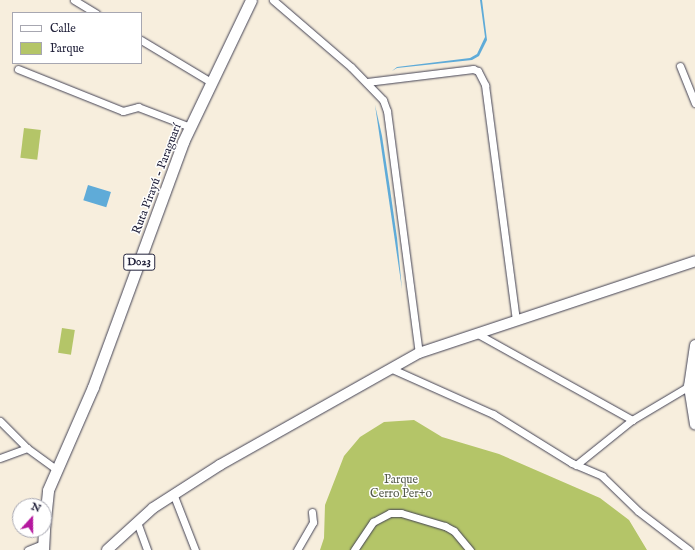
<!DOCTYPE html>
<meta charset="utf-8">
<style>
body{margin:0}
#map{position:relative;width:695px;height:550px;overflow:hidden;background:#f7eedd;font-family:"IM FELL English",serif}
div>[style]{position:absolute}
.green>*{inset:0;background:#b4c568;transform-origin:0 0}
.water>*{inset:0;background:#5fabd8;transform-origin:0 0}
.roads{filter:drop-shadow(0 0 1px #424153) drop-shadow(0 0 1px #424153)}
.street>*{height:7px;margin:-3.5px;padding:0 3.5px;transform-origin:3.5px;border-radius:3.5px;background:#fff}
.secondary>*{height:10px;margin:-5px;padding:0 5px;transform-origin:5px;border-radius:5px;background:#fff}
.primary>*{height:11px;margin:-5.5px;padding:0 5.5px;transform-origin:5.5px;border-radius:5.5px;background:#fff}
span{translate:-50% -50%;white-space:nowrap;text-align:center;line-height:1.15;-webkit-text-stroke:3px #fff;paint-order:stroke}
.shield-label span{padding:1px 3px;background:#fff;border:1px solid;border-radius:3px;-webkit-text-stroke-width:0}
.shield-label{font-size:11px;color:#22223b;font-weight:700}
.street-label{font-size:12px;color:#22223b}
.park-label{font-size:12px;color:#555b4b}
.legend{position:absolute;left:12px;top:12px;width:130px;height:52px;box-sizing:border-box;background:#fff;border:1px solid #a7a7b1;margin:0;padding:5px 7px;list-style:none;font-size:12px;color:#22223b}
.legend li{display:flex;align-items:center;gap:8px;height:20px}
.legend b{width:20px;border:1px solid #a7a7b1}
.north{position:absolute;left:12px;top:498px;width:40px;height:40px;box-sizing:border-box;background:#fff;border:1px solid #a7a7b1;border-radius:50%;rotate:21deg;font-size:11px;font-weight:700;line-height:16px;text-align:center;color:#22223b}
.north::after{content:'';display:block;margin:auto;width:14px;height:18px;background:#b5179e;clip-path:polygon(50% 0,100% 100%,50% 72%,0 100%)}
</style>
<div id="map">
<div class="green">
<i style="left:24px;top:128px;width:17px;height:30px;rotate:7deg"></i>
<i style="left:62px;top:328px;width:13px;height:25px;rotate:9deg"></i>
<i style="clip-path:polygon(414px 420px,442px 437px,499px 454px,600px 498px,629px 520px,647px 550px,320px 550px,324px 538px,325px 505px,344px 456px,360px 437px,384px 422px)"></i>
</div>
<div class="water">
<i style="clip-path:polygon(480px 0,482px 0,487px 40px,479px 56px,472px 60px,397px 68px,392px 71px,397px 67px,470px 58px,477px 54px,485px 37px)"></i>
<i style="clip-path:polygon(375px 105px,382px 136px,390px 189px,397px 238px,402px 289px)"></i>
<i style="left:88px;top:185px;width:24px;height:16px;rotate:17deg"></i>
</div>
<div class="roads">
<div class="street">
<i style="left:74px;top:0;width:26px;rotate:31deg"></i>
<i style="left:273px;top:0;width:103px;rotate:40.7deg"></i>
<i style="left:351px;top:67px;width:46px;rotate:45.9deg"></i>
<i style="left:383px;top:100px;width:12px;rotate:70deg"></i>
<i style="left:387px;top:111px;width:244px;rotate:82.5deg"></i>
<i style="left:141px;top:40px;width:82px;rotate:31deg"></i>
<i style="left:680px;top:66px;width:40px;rotate:68deg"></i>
<i style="left:18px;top:69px;width:113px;rotate:21.8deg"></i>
<i style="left:123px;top:111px;width:16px;rotate:-15deg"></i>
<i style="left:138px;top:107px;width:56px;rotate:21deg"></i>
<i style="left:367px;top:82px;width:107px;rotate:-7deg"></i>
<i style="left:473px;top:69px;width:5px;rotate:22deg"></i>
<i style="left:478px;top:71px;width:16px;rotate:63deg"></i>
<i style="left:485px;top:85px;width:236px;rotate:82.5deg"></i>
<i style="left:476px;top:333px;width:179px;rotate:29.1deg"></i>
<i style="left:390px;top:368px;width:113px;rotate:24.1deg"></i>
<i style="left:493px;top:414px;width:93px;rotate:31.8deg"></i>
<i style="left:572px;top:463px;width:33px;rotate:23deg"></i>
<i style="left:602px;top:476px;width:50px;rotate:44.2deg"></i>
<i style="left:638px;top:511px;width:64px;rotate:37.4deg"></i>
<i style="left:0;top:421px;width:38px;rotate:45deg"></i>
<i style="left:27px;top:448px;width:37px;rotate:36deg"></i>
<i style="left:0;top:458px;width:29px;rotate:-20deg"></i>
<i style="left:576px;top:465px;width:72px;rotate:-38.8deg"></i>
<i style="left:632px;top:420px;width:66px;rotate:-30.8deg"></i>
<i style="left:174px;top:496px;width:58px;rotate:68.7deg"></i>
<i style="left:137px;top:522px;width:30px;rotate:70deg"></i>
<i style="left:28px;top:550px;width:16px;rotate:-22deg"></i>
<i style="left:297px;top:550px;width:32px;rotate:-60deg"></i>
<i style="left:313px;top:522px;width:10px;rotate:-96deg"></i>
<i style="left:354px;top:550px;width:34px;rotate:-56deg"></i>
<i style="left:373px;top:522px;width:19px;rotate:-28deg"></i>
<i style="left:390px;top:513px;width:11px"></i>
<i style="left:401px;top:513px;width:46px;rotate:16.5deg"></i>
<i style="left:445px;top:526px;width:10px;rotate:29deg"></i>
<i style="left:454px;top:531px;width:25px;rotate:50deg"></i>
</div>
<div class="secondary">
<i style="left:107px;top:550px;width:62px;rotate:-42.4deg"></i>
<i style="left:153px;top:508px;width:80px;rotate:-32.7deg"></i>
<i style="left:220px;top:465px;width:228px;rotate:-29.4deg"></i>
<i style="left:419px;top:353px;width:291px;rotate:-18.4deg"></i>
</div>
<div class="primary">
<i style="left:695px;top:345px;width:41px;rotate:98.3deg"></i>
<i style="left:689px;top:386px;width:38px;rotate:81deg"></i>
<i style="left:44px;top:529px;width:39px;rotate:-84deg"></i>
<i style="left:48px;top:490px;width:112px;rotate:-66.4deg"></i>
<i style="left:93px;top:387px;width:261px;rotate:-69.8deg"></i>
<i style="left:183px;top:142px;width:157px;rotate:-64.4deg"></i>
<i style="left:43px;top:550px;width:20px;rotate:-87deg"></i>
</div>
</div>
<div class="shield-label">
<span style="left:139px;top:262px">D023</span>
</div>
<div class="street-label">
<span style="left:157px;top:179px;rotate:-69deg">Ruta Pirayú - Paraguarí</span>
</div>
<div class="park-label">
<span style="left:401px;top:487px">Parque<br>Cerro Per+o</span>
</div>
<ul class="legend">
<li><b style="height:5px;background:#fff"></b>Calle</li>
<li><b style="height:11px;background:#b4c568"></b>Parque</li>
</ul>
<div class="north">N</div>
</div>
